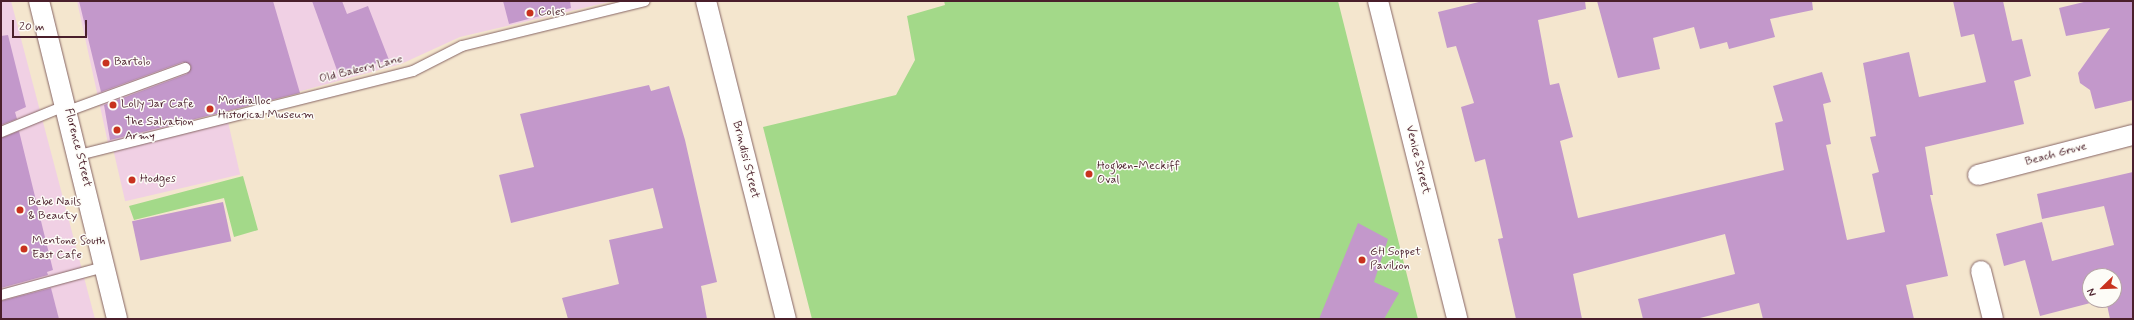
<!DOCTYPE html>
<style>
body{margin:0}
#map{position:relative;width:2134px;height:320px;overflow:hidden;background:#f4e6ce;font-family:Mynerve,sans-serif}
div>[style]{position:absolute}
.built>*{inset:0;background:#f0d0e4;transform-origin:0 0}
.green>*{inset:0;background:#a3d989}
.building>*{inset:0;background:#c398cb;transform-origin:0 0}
.roads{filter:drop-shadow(0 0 1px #866564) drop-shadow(0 0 1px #866564)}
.service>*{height:10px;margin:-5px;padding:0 5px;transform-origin:5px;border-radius:5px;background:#fff}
.minor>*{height:20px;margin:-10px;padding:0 10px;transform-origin:10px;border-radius:10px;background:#fff}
.dots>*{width:11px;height:11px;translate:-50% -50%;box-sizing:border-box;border:2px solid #fdfcf7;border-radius:50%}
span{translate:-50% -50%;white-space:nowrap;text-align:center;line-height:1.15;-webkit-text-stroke:3px #fdfcf7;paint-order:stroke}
.poi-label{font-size:12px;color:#4a1f2b}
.left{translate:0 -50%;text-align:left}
.street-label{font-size:12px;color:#4a1f2b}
.frame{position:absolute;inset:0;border:2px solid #4a1f2b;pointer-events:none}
.north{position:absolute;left:2082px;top:268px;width:40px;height:40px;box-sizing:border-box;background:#fdfcf7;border:1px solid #b5a4a5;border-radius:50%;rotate:247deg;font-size:11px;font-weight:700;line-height:16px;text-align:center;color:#4a1f2b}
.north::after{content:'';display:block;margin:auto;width:14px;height:18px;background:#c8321e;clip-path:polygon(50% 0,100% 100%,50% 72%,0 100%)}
.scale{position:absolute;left:12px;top:20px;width:75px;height:18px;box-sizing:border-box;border:2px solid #4a1f2b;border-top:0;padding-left:5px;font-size:12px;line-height:14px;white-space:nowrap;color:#4a1f2b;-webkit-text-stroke:3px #fdfcf7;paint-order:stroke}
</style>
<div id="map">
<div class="built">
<i style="clip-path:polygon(1px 1px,11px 1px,95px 319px,1px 319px)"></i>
<i style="clip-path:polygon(77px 1px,613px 1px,460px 37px,401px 64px,108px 143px)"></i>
<i style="left:228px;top:122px;width:54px;height:118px;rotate:77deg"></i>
</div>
<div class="green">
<i style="clip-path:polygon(944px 1px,1338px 1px,1418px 319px,812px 319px,763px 127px,896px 95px,915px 60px,907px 16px,945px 5px)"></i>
<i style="clip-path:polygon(243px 176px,258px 230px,234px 237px,224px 198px,134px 220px,129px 206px)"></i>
</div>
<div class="building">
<i style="clip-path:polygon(79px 1px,273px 1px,300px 93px,110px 140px,104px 105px,187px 74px,191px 66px,183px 62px,101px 92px)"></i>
<i style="clip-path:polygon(312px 1px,342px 1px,347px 14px,368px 6px,389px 60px,338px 73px)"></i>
<i style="clip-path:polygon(503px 1px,570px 1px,571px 8px,509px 24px)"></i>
<i style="clip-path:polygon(1483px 1px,1585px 1px,1586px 9px,1538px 20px,1550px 85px,1559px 83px,1573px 137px,1560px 141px,1578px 218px,1784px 170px,1775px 123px,1783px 121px,1773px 86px,1822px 72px,1831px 102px,1823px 104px,1831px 144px,1826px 145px,1847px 240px,1885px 232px,1872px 174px,1879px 172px,1870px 137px,1876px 136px,1863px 63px,1909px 52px,1919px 97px,1986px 82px,1974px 34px,1961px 37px,1953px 1px,2003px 1px,2012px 41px,2022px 39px,2031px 76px,2014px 81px,2024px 124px,1925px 147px,1933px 195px,1930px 195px,1948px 276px,1906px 285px,1914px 319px,1763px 319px,1759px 303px,1696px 319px,1643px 319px,1638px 299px,1735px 274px,1725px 234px,1573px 274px,1582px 319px,1516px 319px,1498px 239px,1503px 238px,1485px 159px,1475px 162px,1461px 107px,1474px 103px,1456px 46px,1447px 48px,1438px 12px)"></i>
<i style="clip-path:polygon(1597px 1px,1812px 1px,1813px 10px,1770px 19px,1775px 37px,1729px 49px,1727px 42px,1700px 49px,1694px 27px,1653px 38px,1660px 69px,1618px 78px)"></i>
<i style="clip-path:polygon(2088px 1px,2133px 1px,2133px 100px,2095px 109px,2090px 90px,2080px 83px,2078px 73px,2110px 28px,2066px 36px,2059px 8px)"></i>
<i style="clip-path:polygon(8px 35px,26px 107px,15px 112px,17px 119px,1px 125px,1px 36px)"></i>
<i style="clip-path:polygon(649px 85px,651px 91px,669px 86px,685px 140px,717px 282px,701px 286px,707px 319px,568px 319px,562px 298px,619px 284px,609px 240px,663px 228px,653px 188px,511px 223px,499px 175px,534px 167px,520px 114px)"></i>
<i style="clip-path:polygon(19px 131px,53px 270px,47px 272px,48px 275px,1px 288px,1px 138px)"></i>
<i style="clip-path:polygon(2133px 172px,2133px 319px,2110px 319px,2106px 300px,2114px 300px,2114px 276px,2090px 276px,2090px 300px,2102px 300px,2040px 316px,2025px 260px,2004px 266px,1996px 234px,2042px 222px,2052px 261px,2114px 245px,2104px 206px,2042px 219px,2037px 194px)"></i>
<i style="left:223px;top:202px;width:40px;height:93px;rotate:78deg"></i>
<i style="clip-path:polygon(1358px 223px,1388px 239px,1374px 282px,1399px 293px,1384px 319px,1319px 319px)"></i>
<i style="clip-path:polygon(51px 288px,59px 319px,1px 319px,1px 301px)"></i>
</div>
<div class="roads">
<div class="service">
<i style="left:68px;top:111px;width:125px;rotate:-20.2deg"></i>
<i style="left:1px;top:132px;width:71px;rotate:-22.2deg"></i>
<i style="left:79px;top:155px;width:344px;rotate:-14.1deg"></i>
<i style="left:413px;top:71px;width:55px;rotate:-27deg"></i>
<i style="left:462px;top:46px;width:188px;rotate:-13.8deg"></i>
<i style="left:1px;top:295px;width:107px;rotate:-15.2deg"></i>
</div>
<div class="minor">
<i style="left:39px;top:1px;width:327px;rotate:76.2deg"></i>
<i style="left:706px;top:1px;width:328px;rotate:75.9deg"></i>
<i style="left:1378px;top:1px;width:328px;rotate:76deg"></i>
<i style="left:1978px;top:175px;width:160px;rotate:-14.5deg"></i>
<i style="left:1981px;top:271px;width:49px;rotate:76deg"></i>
</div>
</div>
<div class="dots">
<i style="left:530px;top:13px;background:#c8321e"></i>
<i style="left:106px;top:63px;background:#c8321e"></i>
<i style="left:113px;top:105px;background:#c8321e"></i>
<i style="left:210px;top:109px;background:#c8321e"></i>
<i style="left:117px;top:130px;background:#c8321e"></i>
<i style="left:1089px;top:174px;background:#c8321e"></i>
<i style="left:132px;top:180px;background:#c8321e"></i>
<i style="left:20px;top:210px;background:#c8321e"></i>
<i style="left:24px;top:249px;background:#c8321e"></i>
<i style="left:1362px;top:260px;background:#c8321e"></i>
</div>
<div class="poi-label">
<span class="left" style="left:538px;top:13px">Coles</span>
<span class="left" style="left:114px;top:63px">Bartolo</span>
<span class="left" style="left:218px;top:109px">Mordialloc<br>Historical Museum</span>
<span class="left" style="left:121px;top:105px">Lolly Jar Cafe</span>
<span class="left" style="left:125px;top:130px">The Salvation<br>Army</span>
<span class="left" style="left:1097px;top:174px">Hogben-Meckiff<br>Oval</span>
<span class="left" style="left:140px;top:180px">Hodges</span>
<span class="left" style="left:28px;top:210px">Bebe Nails<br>&amp; Beauty</span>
<span class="left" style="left:32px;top:249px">Mentone South<br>East Cafe</span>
<span class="left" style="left:1370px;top:260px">GH Soppet<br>Pavilion</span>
</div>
<div class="street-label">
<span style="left:361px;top:70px;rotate:-14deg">Old Bakery Lane</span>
<span style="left:77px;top:148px;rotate:76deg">Florence Street</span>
<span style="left:2056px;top:155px;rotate:-15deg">Beach Grove</span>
<span style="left:745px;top:160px;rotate:76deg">Brindisi Street</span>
<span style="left:1417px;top:160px;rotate:76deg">Venice Street</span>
</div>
<div class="frame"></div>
<div class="north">N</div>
<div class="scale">20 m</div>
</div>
